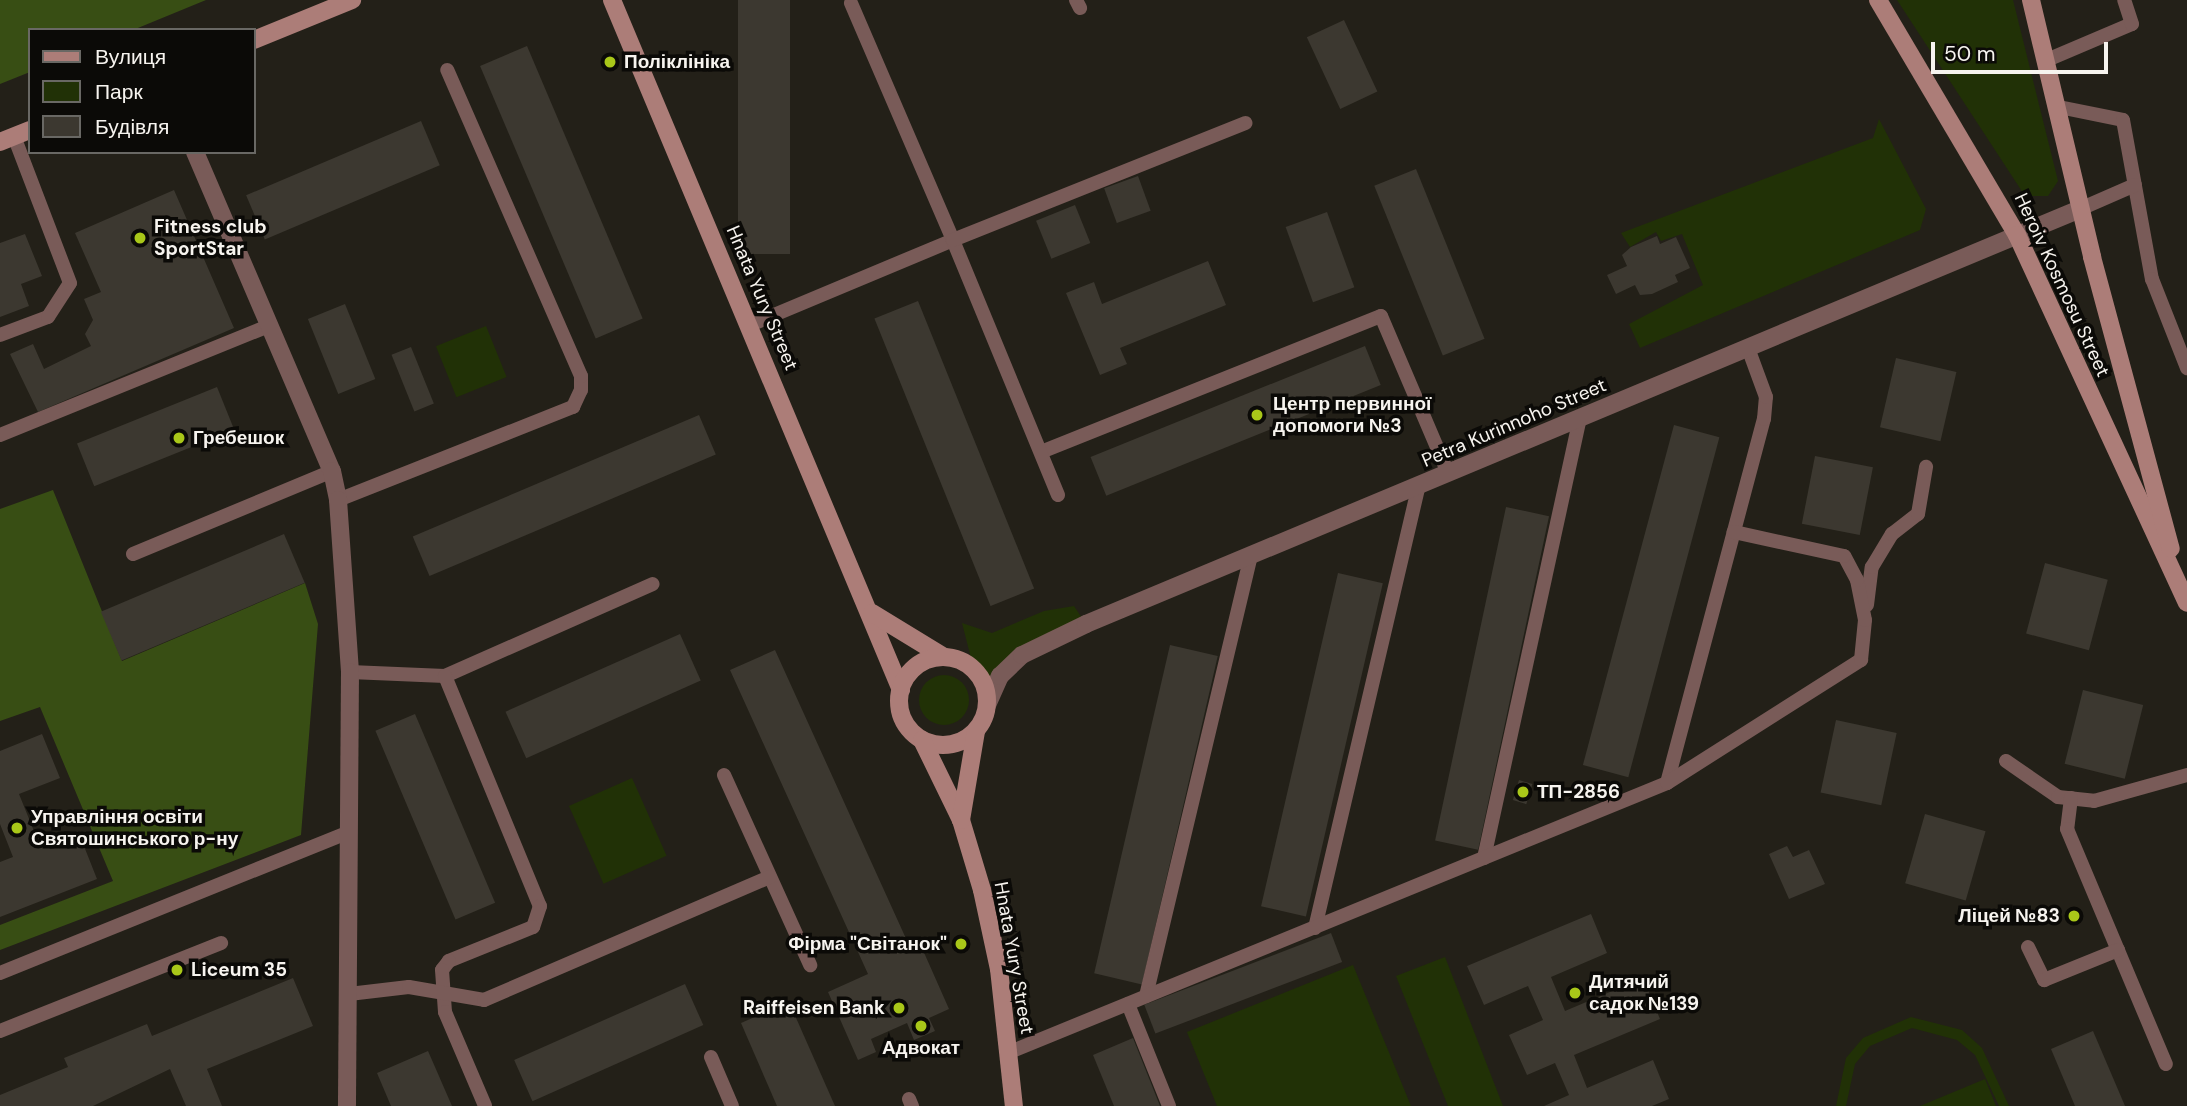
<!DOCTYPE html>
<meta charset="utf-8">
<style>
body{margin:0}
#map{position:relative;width:2187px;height:1106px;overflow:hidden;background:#232018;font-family:"DM Sans",sans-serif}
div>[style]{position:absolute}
.green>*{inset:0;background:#213106;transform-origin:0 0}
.round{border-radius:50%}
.forest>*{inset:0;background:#384e14}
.building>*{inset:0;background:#3c3830;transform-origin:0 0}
.lane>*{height:14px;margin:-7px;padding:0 7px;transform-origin:7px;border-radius:7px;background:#795b58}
.street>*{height:18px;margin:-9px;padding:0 9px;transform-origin:9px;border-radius:9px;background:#795b58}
.secondary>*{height:18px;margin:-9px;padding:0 9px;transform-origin:9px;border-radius:9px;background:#ac7d78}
.secondary>.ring{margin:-9px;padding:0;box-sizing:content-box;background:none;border:18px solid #ac7d78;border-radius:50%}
.dots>*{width:19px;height:19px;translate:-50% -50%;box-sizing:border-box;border:4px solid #0b0a07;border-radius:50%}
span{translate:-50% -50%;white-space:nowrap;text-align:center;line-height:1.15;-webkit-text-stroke:7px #0b0a07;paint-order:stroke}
.poi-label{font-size:19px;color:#f7f4ef;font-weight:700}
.left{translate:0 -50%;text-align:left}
.right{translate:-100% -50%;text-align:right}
.street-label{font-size:19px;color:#f7f4ef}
.legend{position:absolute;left:28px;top:28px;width:228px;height:126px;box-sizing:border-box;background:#0b0a07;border:2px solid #696864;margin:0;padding:9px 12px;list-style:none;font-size:21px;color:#f7f4ef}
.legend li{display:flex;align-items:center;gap:14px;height:35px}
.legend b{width:35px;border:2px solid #696864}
.scale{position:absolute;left:1931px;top:42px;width:177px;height:32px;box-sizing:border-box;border:4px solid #f7f4ef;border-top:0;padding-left:9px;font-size:21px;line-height:24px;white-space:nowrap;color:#f7f4ef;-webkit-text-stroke:5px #0b0a07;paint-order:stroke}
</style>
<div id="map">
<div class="green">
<i style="clip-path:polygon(1897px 0,2013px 0,2058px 181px,2048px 196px,2025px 196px)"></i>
<i style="clip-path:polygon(1879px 119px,1926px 209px,1920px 230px,1640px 348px,1629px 324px,1703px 285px,1682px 234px,1661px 241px,1656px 232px,1630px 247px,1621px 233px,1873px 138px)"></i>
<i style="left:486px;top:326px;width:55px;height:54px;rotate:68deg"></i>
<i style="clip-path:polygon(1074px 606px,1084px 621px,989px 687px,972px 662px,962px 623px,992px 633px,1044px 611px)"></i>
<i class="round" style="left:919px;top:675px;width:50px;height:50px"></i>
<i style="left:632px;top:778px;width:85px;height:69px;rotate:66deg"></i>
<i style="clip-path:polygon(1445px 957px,1503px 1106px,1448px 1106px,1396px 976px)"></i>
<i style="clip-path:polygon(1353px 965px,1411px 1106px,1217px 1106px,1187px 1032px)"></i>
<i style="clip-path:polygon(1911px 1017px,1962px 1030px,1982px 1048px,2009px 1106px,1999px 1106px,1975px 1055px,1957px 1040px,1912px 1028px,1870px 1046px,1855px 1064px,1846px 1106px,1836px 1106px,1846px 1058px,1863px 1038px)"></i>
<i style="clip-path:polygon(1985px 1079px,1996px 1106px,1920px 1106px)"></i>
</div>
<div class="forest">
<i style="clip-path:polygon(0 0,206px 0,133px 30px,30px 30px,30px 72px,0 84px)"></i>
<i style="clip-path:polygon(53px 490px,122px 661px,305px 583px,318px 624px,301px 835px,0 950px,0 925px,113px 881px,40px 707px,0 721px,0 509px)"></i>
</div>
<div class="building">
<i style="left:738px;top:0;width:52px;height:254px"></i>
<i style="left:1344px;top:20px;width:79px;height:41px;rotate:65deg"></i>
<i style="left:527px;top:46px;width:296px;height:51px;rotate:67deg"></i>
<i style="left:421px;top:121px;width:48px;height:190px;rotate:67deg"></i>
<i style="left:1416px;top:169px;width:183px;height:45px;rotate:68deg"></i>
<i style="left:1138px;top:176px;width:37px;height:36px;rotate:70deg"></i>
<i style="clip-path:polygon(174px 190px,234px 328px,38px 412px,10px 354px,33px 344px,44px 369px,91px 346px,85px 334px,93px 320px,84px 299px,101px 292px,75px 233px)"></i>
<i style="left:1075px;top:205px;width:41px;height:42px;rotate:68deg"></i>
<i style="left:1327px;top:212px;width:80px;height:44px;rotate:70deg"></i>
<i style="clip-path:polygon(25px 234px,42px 276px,21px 284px,29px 306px,0 317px,0 243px)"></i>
<i style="clip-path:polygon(1657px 236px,1660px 244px,1676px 237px,1690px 268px,1675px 275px,1678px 282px,1652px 294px,1640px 295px,1635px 285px,1616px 294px,1607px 275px,1627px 266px,1622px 255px,1631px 247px)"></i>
<i style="clip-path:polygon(1208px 261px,1226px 305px,1120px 348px,1127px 364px,1100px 375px,1066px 293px,1094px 282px,1102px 304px)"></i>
<i style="left:918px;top:301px;width:310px;height:47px;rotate:68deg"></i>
<i style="left:345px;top:304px;width:81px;height:40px;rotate:68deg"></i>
<i style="left:1365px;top:346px;width:42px;height:296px;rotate:68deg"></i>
<i style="left:411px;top:347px;width:61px;height:21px;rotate:68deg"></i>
<i style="left:1896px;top:358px;width:62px;height:71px;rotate:13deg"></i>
<i style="left:217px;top:387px;width:46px;height:151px;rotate:68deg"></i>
<i style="left:699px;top:415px;width:43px;height:311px;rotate:67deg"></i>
<i style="left:1674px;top:425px;width:47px;height:352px;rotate:15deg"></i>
<i style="left:1815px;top:456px;width:59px;height:69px;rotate:11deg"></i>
<i style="left:1506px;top:507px;width:44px;height:341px;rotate:12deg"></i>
<i style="left:284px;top:534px;width:53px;height:199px;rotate:67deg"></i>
<i style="left:2045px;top:563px;width:65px;height:73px;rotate:15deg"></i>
<i style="left:1338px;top:573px;width:46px;height:342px;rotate:13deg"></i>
<i style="left:680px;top:634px;width:51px;height:191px;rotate:66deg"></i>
<i style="left:1170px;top:645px;width:49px;height:337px;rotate:13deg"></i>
<i style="clip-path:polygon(775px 650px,908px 943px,918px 939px,949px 1009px,929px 1018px,935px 1031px,914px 1040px,907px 1023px,871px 1039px,876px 1052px,858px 1060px,828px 992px,868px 974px,730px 670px)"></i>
<i style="left:2083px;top:690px;width:62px;height:76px;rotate:14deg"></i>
<i style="left:415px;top:714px;width:205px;height:43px;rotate:67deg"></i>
<i style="left:1836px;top:720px;width:62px;height:74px;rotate:12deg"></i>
<i style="clip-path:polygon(42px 734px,60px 778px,19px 794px,40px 846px,78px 831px,97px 879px,0 917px,0 862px,13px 857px,0 824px,0 751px)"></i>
<i style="left:1519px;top:780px;width:14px;height:21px;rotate:17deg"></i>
<i style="left:1925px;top:814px;width:63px;height:72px;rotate:16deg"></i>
<i style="clip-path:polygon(1787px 846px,1793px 857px,1809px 850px,1825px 884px,1789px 899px,1769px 854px)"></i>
<i style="clip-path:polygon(1591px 914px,1607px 953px,1551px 977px,1565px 1011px,1643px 978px,1660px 1019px,1574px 1055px,1587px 1088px,1653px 1060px,1669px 1099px,1652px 1106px,1544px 1106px,1569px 1095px,1555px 1063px,1527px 1075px,1509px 1035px,1543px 1020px,1528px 986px,1484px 1005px,1467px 966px)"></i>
<i style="left:1331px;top:933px;width:31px;height:200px;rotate:69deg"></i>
<i style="clip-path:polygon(293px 978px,313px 1026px,207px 1069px,222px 1106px,186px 1106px,170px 1069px,93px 1106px,0 1106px,0 1095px,68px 1067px,64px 1058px,147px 1024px,152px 1036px)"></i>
<i style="left:685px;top:984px;width:45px;height:187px;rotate:66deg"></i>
<i style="clip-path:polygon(789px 1002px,835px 1106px,777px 1106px,741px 1023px)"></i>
<i style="clip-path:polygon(2093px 1031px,2125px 1106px,2075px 1106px,2051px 1049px)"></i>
<i style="clip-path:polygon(1133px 1038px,1160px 1106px,1114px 1106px,1093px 1055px)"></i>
<i style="clip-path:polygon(428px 1051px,452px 1106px,391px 1106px,377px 1073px)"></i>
</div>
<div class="lane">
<i style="left:1076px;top:0;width:9px;rotate:63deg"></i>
<i style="left:2047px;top:60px;width:92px;rotate:-23deg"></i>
<i style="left:2132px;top:24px;width:25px;rotate:-108deg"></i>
<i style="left:2059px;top:107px;width:65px;rotate:11.5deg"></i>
<i style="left:2123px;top:120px;width:162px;rotate:79.7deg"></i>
<i style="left:2152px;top:279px;width:96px;rotate:68.5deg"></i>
<i style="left:2080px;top:209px;width:60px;rotate:-23.6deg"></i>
<i style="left:750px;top:325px;width:220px;rotate:-22.7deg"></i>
<i style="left:953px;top:240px;width:258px;rotate:-113.3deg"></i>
<i style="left:0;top:335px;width:51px;rotate:-20.6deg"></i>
<i style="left:48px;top:317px;width:40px;rotate:-57.1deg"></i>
<i style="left:70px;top:283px;width:157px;rotate:-110.9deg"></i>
<i style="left:0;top:435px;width:292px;rotate:-22.1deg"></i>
<i style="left:1041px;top:452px;width:366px;rotate:-21.8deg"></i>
<i style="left:1381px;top:316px;width:171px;rotate:66.9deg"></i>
<i style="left:1058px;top:495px;width:276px;rotate:-112.4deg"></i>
<i style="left:953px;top:240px;width:315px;rotate:-21.8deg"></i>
<i style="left:338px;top:500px;width:253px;rotate:-21.6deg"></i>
<i style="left:573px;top:407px;width:19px;rotate:-65deg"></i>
<i style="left:581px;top:390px;width:14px;rotate:-90deg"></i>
<i style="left:581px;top:376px;width:334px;rotate:-113.6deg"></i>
<i style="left:133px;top:554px;width:216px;rotate:-22.6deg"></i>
<i style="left:1867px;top:605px;width:38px;rotate:-83deg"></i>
<i style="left:1872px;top:567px;width:39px;rotate:-59deg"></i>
<i style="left:1892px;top:534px;width:33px;rotate:-38deg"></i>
<i style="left:1918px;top:514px;width:48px;rotate:-80.3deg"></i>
<i style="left:350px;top:672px;width:95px;rotate:2.4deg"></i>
<i style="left:445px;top:676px;width:227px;rotate:-23.9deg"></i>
<i style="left:445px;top:676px;width:249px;rotate:67.6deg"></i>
<i style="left:540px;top:906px;width:22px;rotate:108deg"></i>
<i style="left:533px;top:927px;width:91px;rotate:158deg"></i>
<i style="left:449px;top:961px;width:11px;rotate:128deg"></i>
<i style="left:442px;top:970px;width:42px;rotate:85.9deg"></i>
<i style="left:445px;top:1012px;width:102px;rotate:66.9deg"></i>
<i style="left:2006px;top:761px;width:63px;rotate:34.7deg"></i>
<i style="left:2058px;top:797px;width:36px;rotate:6deg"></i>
<i style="left:2094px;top:801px;width:97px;rotate:-15.6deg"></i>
<i style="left:724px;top:775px;width:209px;rotate:65.6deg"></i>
<i style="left:1667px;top:783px;width:377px;rotate:-75.1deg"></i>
<i style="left:1764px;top:419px;width:22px;rotate:-85deg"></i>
<i style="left:1766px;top:397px;width:52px;rotate:-110.2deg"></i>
<i style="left:2071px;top:798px;width:31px;rotate:97deg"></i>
<i style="left:2067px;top:829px;width:255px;rotate:67.2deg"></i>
<i style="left:1484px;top:858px;width:450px;rotate:-77.7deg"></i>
<i style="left:1315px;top:928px;width:455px;rotate:-76.8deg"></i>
<i style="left:2028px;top:947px;width:37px;rotate:64deg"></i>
<i style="left:2044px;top:980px;width:80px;rotate:-22.1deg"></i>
<i style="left:0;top:973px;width:374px;rotate:-22deg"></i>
<i style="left:349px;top:994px;width:60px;rotate:-6.7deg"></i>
<i style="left:409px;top:987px;width:76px;rotate:9.8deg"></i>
<i style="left:484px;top:1000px;width:311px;rotate:-23.3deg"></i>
<i style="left:1146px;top:996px;width:453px;rotate:-76.6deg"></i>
<i style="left:1128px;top:1004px;width:110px;rotate:68.1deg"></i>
<i style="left:0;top:1031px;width:238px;rotate:-21.7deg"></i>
<i style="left:1010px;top:1052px;width:710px;rotate:-22.27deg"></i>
<i style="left:1667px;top:783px;width:230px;rotate:-32.4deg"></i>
<i style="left:1861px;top:660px;width:40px;rotate:-84.3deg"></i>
<i style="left:1865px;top:620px;width:41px;rotate:-101.3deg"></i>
<i style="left:1857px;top:580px;width:27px;rotate:-118deg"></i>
<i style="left:1844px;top:556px;width:113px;rotate:-167.7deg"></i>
<i style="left:711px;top:1057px;width:53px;rotate:66.8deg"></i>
<i style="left:909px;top:1099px;width:8px;rotate:67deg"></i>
</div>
<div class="street">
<i style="left:195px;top:152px;width:347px;rotate:66.8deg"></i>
<i style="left:332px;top:471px;width:30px;rotate:78deg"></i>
<i style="left:338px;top:500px;width:172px;rotate:86deg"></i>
<i style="left:350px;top:672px;width:434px;rotate:90.4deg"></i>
<i style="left:987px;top:705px;width:32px;rotate:-66deg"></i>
<i style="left:1000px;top:676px;width:30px;rotate:-44deg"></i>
<i style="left:1022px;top:655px;width:71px;rotate:-25.8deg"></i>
<i style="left:1086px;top:624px;width:1077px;rotate:-22.66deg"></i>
</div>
<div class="secondary">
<i style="left:612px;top:0;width:748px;rotate:67.27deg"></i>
<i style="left:1878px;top:0;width:273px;rotate:59.4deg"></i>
<i style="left:2017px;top:235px;width:405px;rotate:65.2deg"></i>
<i style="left:2031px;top:0;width:264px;rotate:76.6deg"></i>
<i style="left:2092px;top:257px;width:302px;rotate:74.9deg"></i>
<i style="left:254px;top:40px;width:106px;rotate:-22.2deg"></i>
<i style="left:0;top:142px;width:32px;rotate:-22deg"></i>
<i style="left:872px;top:613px;width:84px;rotate:31.4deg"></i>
<i class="ring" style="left:899px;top:657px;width:70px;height:70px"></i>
<i style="left:922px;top:740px;width:89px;rotate:64deg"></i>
<i style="left:961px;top:820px;width:73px;rotate:73.3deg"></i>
<i style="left:982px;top:890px;width:81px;rotate:77.9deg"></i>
<i style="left:999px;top:969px;width:138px;rotate:83.8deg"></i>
<i style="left:961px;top:820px;width:90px;rotate:-80.4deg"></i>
</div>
<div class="dots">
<i style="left:610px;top:62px;background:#a9c719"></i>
<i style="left:140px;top:238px;background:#a9c719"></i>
<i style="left:1257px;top:415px;background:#a9c719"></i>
<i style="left:179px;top:438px;background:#a9c719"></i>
<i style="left:1523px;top:792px;background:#a9c719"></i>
<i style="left:17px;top:828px;background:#a9c719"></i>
<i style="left:2074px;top:916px;background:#a9c719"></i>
<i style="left:961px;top:944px;background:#a9c719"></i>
<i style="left:177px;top:970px;background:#a9c719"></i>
<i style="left:1575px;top:993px;background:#a9c719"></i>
<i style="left:899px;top:1008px;background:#a9c719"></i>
<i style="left:921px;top:1026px;background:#a9c719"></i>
</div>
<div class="poi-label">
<span class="left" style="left:624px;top:62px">Поліклініка</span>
<span class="left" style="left:154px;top:238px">Fitness club<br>SportStar</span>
<span class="left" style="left:1273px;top:415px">Центр первинної<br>допомоги №3</span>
<span class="left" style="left:193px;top:438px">Гребешок</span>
<span class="left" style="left:1537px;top:792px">ТП-2856</span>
<span class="left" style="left:31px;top:828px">Управління освіти<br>Святошинського р-ну</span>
<span class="right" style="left:2060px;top:916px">Ліцей №83</span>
<span class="right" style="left:947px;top:944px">Фірма "Світанок"</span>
<span class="left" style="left:191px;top:970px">Liceum 35</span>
<span class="left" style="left:1589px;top:993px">Дитячий<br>садок №139</span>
<span class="right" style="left:885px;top:1008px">Raiffeisen Bank</span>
<span style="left:921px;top:1048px">Адвокат</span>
</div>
<div class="street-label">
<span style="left:2062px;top:285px;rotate:65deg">Heroiv Kosmosu Street</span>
<span style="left:762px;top:298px;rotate:67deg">Hnata Yury Street</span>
<span style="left:1514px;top:423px;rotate:-23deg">Petra Kurinnoho Street</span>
<span style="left:1014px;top:958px;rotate:80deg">Hnata Yury Street</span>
</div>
<ul class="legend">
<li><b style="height:9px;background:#ac7d78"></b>Вулиця</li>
<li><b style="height:19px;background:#213106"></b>Парк</li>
<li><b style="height:19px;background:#3c3830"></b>Будівля</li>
</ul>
<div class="scale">50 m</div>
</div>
